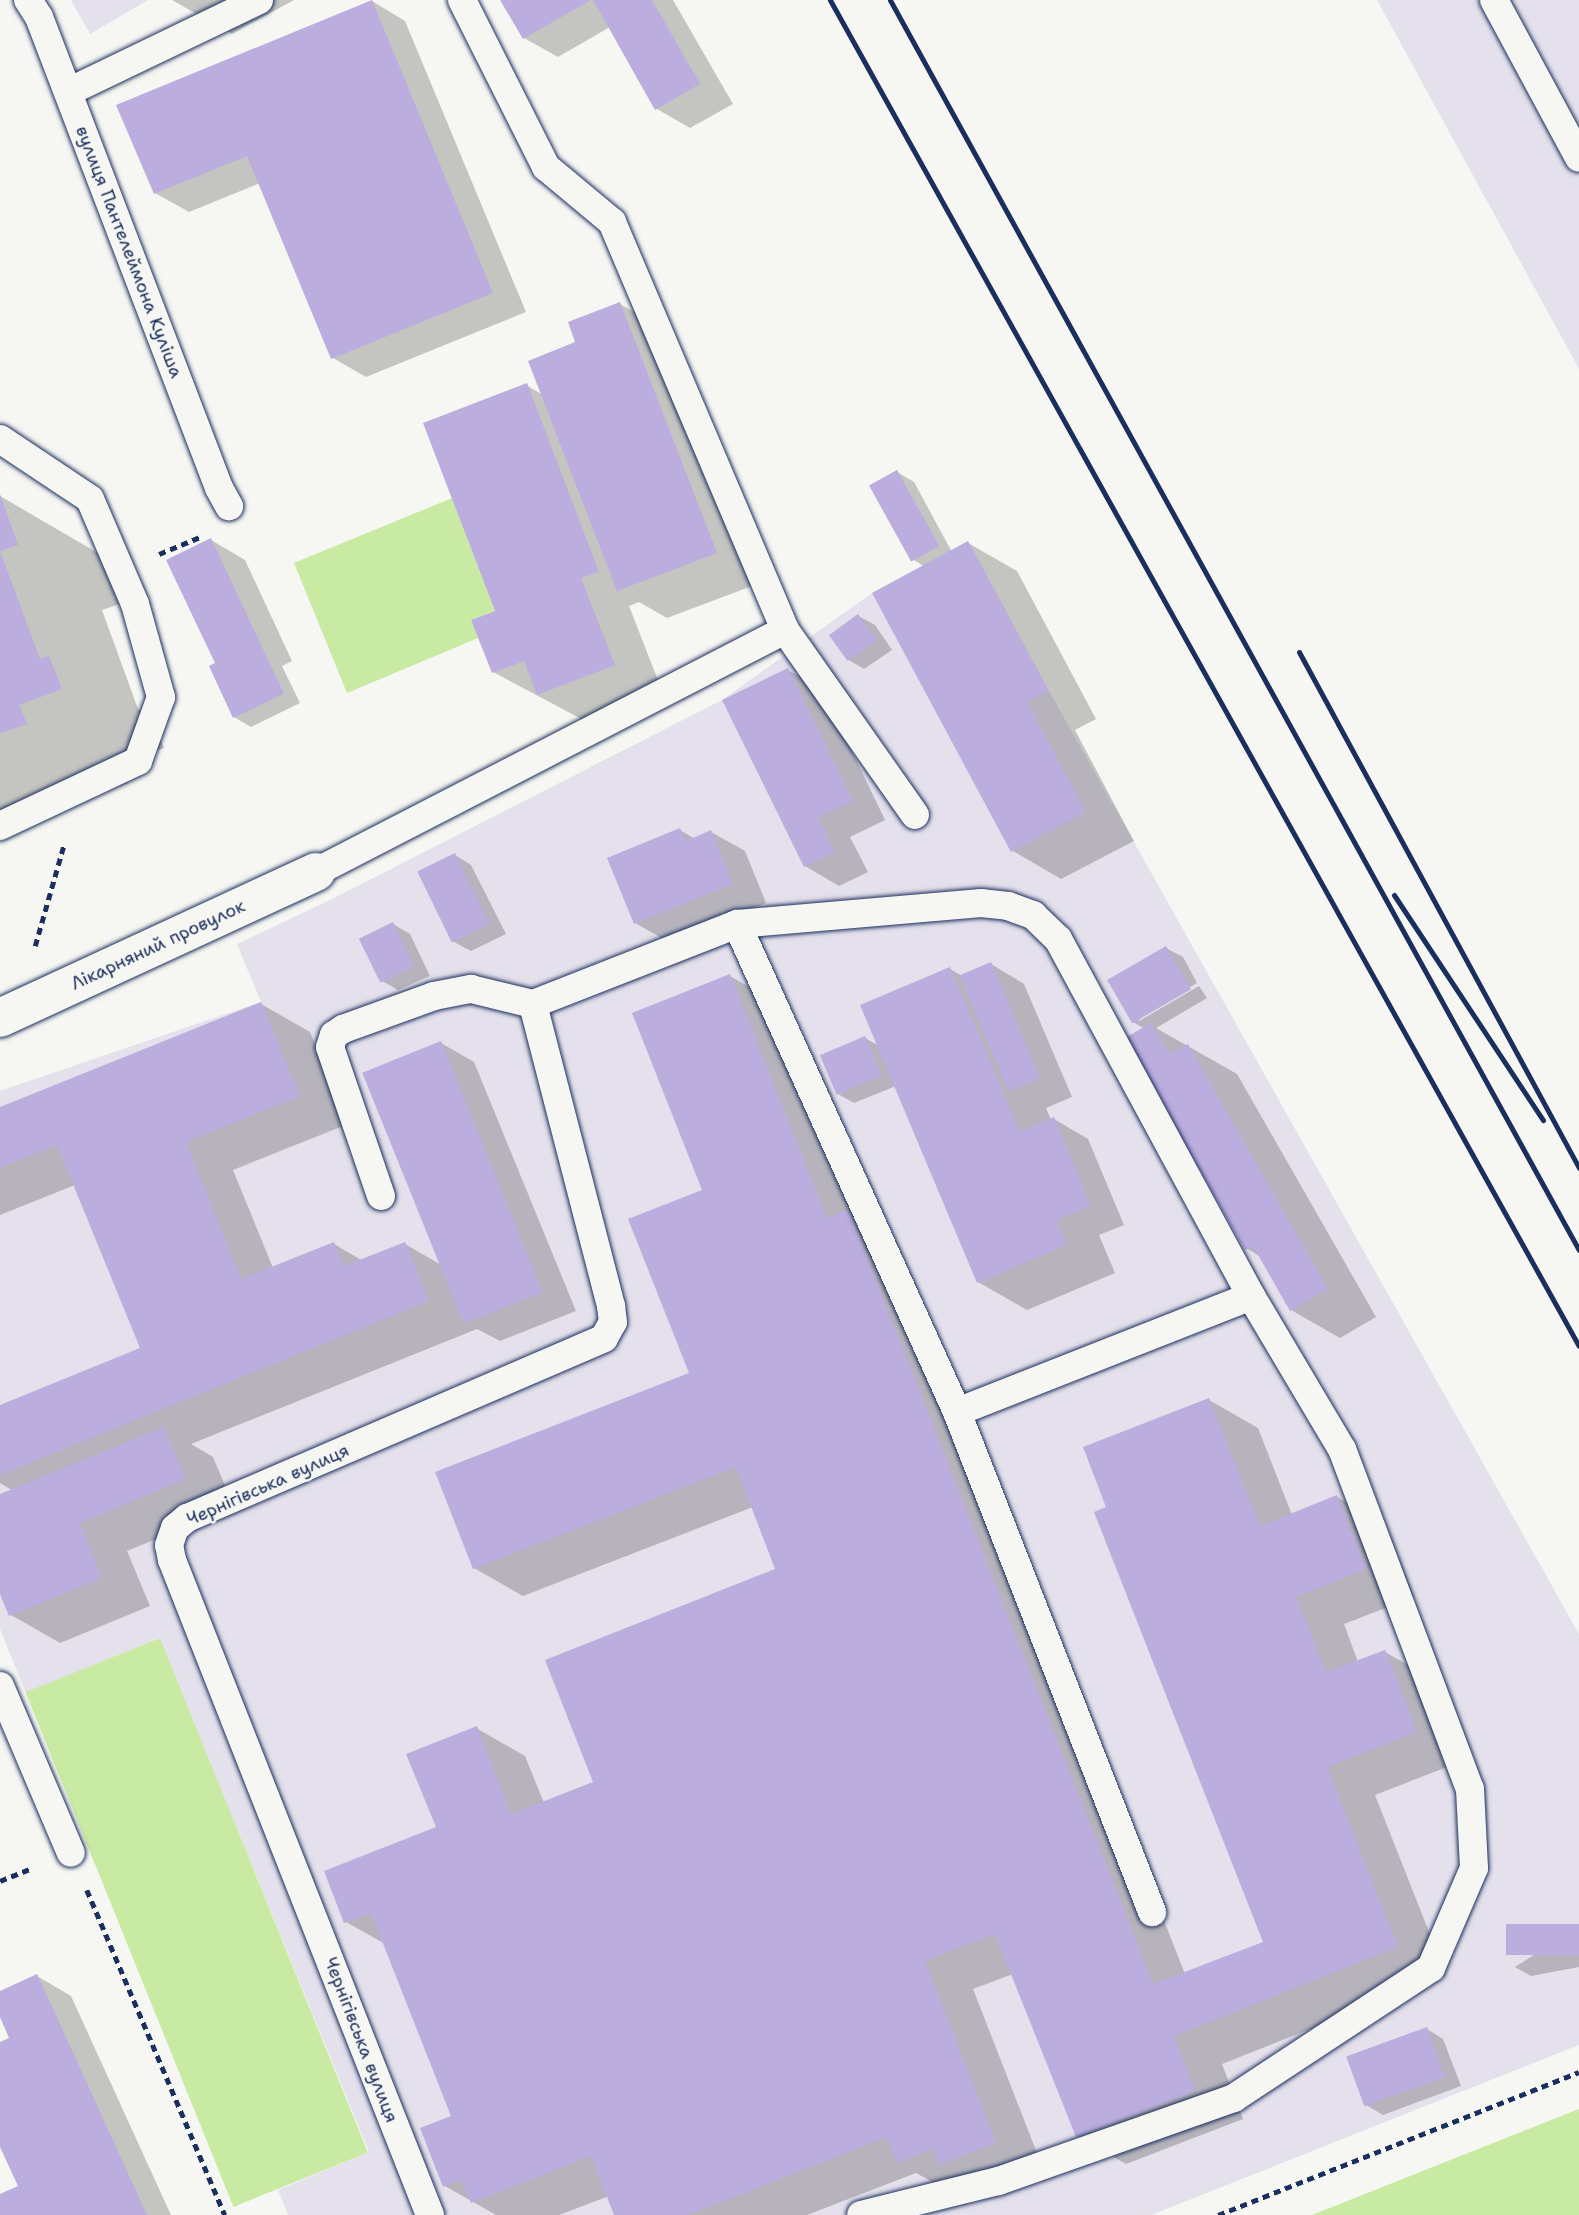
<!DOCTYPE html>
<meta charset="utf-8">
<style>
body{margin:0}
#map{position:relative;width:1579px;height:2215px;overflow:hidden;background:#f6f6f2;font-family:"Shantell Sans",sans-serif}
div>[style]{position:absolute}
.built>*{inset:0;background:#e4e0ec}
.green>*{inset:0;background:#c9eaa2;transform-origin:0 0}
.shadow>*{inset:0;background:#0003}
.building>*{inset:0;background:#bbadde;transform-origin:0 0}
.path>*{height:4.5px;margin-top:-2.25px;transform-origin:0;background:repeating-linear-gradient(90deg,#1b2f5e 0 7px,transparent 0 12px)}
.roads{filter:drop-shadow(0 0 2px #1b2f5e) drop-shadow(0 0 2px #1b2f5e)}
.lane>*{height:28px;margin:-14px;padding:0 14px;transform-origin:14px;border-radius:14px;background:#f6f6f2}
.street>*{height:38px;margin:-19px;padding:0 19px;transform-origin:19px;border-radius:19px;background:#f6f6f2}
.rail>*{height:5px;margin:-2.5px;padding:0 2.5px;transform-origin:2.5px;border-radius:2.5px;background:#1b2f5e}
span{translate:-50% -50%;white-space:nowrap;text-align:center;line-height:1.15;-webkit-text-stroke:5px #f6f6f2;paint-order:stroke}
.street-label{font-size:18px;color:#1b2f5e}
</style>
<div id="map">
<div class="built">
<i style="clip-path:polygon(71px 0,148px 0,90px 34px)"></i>
<i style="clip-path:polygon(1377px 0,1579px 0,1579px 369px)"></i>
<i style="clip-path:polygon(968px 541px,1049px 691px,1579px 1634px,1579px 2045px,1151px 2215px,288px 2215px,278px 2190px,369px 2152px,159px 1638px,26px 1693px,0 1629px,0 1091px,261px 1002px,237px 944px,330px 900px,722px 700px,872px 593px)"></i>
</div>
<div class="green">
<i style="clip-path:polygon(452px 498px,495px 611px,471px 620px,478px 638px,347px 693px,294px 563px)"></i>
<i style="left:160px;top:1638px;width:555px;height:145px;rotate:68deg"></i>
<i style="clip-path:polygon(1579px 2109px,1579px 2215px,1312px 2215px)"></i>
</div>
<div class="shadow">
<i style="clip-path:polygon(172px 0,294px 0,232px 34px)"></i>
<i style="clip-path:polygon(502px 0,673px 0,733px 104px,690px 128px,657px 109px,610px 27px,558px 57px,524px 38px)"></i>
<i style="clip-path:polygon(372px 1px,405px 21px,526px 312px,366px 377px,333px 358px,260px 183px,189px 212px,155px 193px)"></i>
<i style="clip-path:polygon(620px 304px,669px 332px,765px 581px,667px 618px,639px 602px,629px 606px,663px 693px,587px 722px,493px 672px,497px 612px,526px 385px,543px 395px,578px 343px)"></i>
<i style="clip-path:polygon(897px 472px,914px 482px,952px 552px,968px 543px,1017px 571px,1096px 719px,1075px 730px,1134px 841px,1061px 879px,1013px 851px,925px 567px,912px 559px)"></i>
<i style="clip-path:polygon(0 496px,103px 556px,120px 604px,102px 610px,138px 709px,152px 717px,164px 748px,121px 764px,128px 783px,25px 820px,0 816px)"></i>
<i style="clip-path:polygon(211px 540px,245px 560px,292px 661px,282px 666px,300px 703px,251px 727px,234px 717px,217px 664px)"></i>
<i style="clip-path:polygon(858px 616px,875px 625px,892px 650px,864px 669px,847px 659px)"></i>
<i style="clip-path:polygon(788px 670px,822px 689px,885px 820px,850px 837px,868px 872px,839px 886px,805px 866px)"></i>
<i style="clip-path:polygon(680px 830px,695px 839px,711px 832px,745px 851px,766px 903px,669px 942px,635px 923px)"></i>
<i style="clip-path:polygon(455px 855px,471px 865px,506px 934px,471px 951px,454px 942px)"></i>
<i style="clip-path:polygon(393px 924px,410px 934px,430px 976px,398px 990px,382px 981px)"></i>
<i style="clip-path:polygon(1166px 948px,1183px 957px,1197px 983px,1139px 1017px,1139px 1021px,1199px 986px,1207px 998px,1156px 1028px,1237px 1074px,1376px 1317px,1340px 1338px,1291px 1310px,1261px 1257px,1246px 1248px,1145px 1029px,1133px 1022px)"></i>
<i style="clip-path:polygon(991px 964px,1024px 984px,1072px 1097px,1046px 1108px,1051px 1120px,1054px 1119px,1088px 1139px,1124px 1225px,1099px 1235px,1115px 1273px,1027px 1310px,978px 1282px,896px 1086px,854px 1103px,838px 1094px,865px 1038px,879px 1046px,950px 969px,962px 976px)"></i>
<i style="clip-path:polygon(730px 976px,779px 1004px,865px 1222px,896px 1240px,1185px 1974px,1265px 1943px,1108px 1508px,1209px 1400px,1258px 1428px,1292px 1515px,1337px 1497px,1386px 1525px,1414px 1597px,1344px 1624px,1358px 1662px,1385px 1652px,1434px 1680px,1465px 1760px,1375px 1795px,1446px 1975px,1222px 2064px,1243px 2119px,1126px 2164px,1077px 2136px,1013px 1974px,973px 1989px,1044px 2171px,947px 2190px,916px 2173px,807px 2215px,616px 2215px,609px 2196px,559px 2215px,496px 2215px,445px 2186px,453px 2117px,385px 1944px,346px 1922px,438px 1828px,476px 1728px,525px 1756px,544px 1803px,596px 1783px,778px 1570px,753px 1507px,523px 1596px,474px 1568px,691px 1374px,705px 1191px)"></i>
<i style="clip-path:polygon(261px 1004px,310px 1032px,348px 1124px,233px 1170px,273px 1268px,334px 1244px,363px 1261px,405px 1244px,443px 1266px,441px 1043px,474px 1062px,576px 1311px,500px 1341px,477px 1329px,191px 1444px,213px 1457px,234px 1507px,127px 1551px,150px 1606px,60px 1643px,11px 1615px,0 1589px,0 1496px,13px 1491px,0 1483px,0 1407px,142px 1349px,75px 1185px,0 1215px,0 1109px)"></i>
<i style="clip-path:polygon(1579px 1926px,1579px 1967px,1531px 1976px,1515px 1967px)"></i>
<i style="clip-path:polygon(37px 1976px,71px 1996px,171px 2215px,1px 2215px,0 2196px,20px 2187px,0 2142px,0 2044px,12px 2038px,0 2013px,0 1993px)"></i>
<i style="clip-path:polygon(1427px 2029px,1443px 2039px,1461px 2086px,1383px 2115px,1366px 2105px)"></i>
</div>
<div class="building">
<i style="clip-path:polygon(372px 0,493px 293px,331px 359px,247px 156px,154px 194px,116px 105px)"></i>
<i style="clip-path:polygon(500px 0,591px 0,523px 39px)"></i>
<i style="clip-path:polygon(593px 0,652px 0,700px 84px,655px 110px)"></i>
<i style="clip-path:polygon(620px 302px,717px 553px,617px 591px,528px 361px,575px 342px,568px 322px)"></i>
<i style="clip-path:polygon(527px 383px,599px 572px,581px 578px,615px 665px,537px 695px,524px 661px,492px 673px,471px 620px,495px 611px,423px 423px)"></i>
<i style="left:897px;top:470px;width:87px;height:32px;rotate:61deg"></i>
<i style="clip-path:polygon(0 494px,18px 545px,0 551px,40px 659px,49px 656px,62px 689px,19px 705px,27px 724px,0 733px)"></i>
<i style="clip-path:polygon(211px 538px,284px 694px,233px 718px,209px 666px,215px 663px,166px 560px)"></i>
<i style="clip-path:polygon(968px 541px,1049px 691px,1027px 702px,1086px 812px,1011px 852px,872px 593px)"></i>
<i style="left:858px;top:614px;width:32px;height:36px;rotate:54deg"></i>
<i style="clip-path:polygon(788px 668px,853px 801px,818px 818px,835px 852px,804px 867px,722px 700px)"></i>
<i style="clip-path:polygon(680px 828px,686px 841px,711px 830px,733px 884px,634px 924px,607px 858px)"></i>
<i style="left:455px;top:853px;width:79px;height:42px;rotate:64deg"></i>
<i style="left:393px;top:922px;width:49px;height:38px;rotate:64deg"></i>
<i style="left:1166px;top:946px;width:50px;height:68px;rotate:60deg"></i>
<i style="left:991px;top:962px;width:126px;height:34px;rotate:67deg"></i>
<i style="clip-path:polygon(950px 967px,1020px 1132px,1054px 1117px,1091px 1206px,1056px 1220px,1067px 1245px,977px 1283px,860px 1005px)"></i>
<i style="clip-path:polygon(730px 974px,827px 1218px,848px 1210px,1153px 1984px,1263px 1942px,1094px 1512px,1106px 1507px,1083px 1447px,1209px 1398px,1260px 1526px,1337px 1495px,1366px 1569px,1296px 1597px,1326px 1672px,1385px 1650px,1417px 1732px,1327px 1767px,1398px 1947px,1174px 2036px,1195px 2091px,1076px 2137px,995px 1934px,925px 1961px,996px 2143px,939px 2165px,933px 2149px,897px 2163px,887px 2137px,688px 2215px,614px 2215px,591px 2156px,471px 2203px,461px 2180px,443px 2187px,420px 2128px,451px 2116px,371px 1913px,344px 1923px,324px 1871px,436px 1827px,406px 1754px,477px 1726px,511px 1814px,593px 1782px,545px 1660px,775px 1569px,736px 1467px,473px 1569px,435px 1472px,689px 1373px,628px 1219px,702px 1190px,632px 1013px)"></i>
<i style="clip-path:polygon(261px 1002px,300px 1096px,186px 1142px,241px 1279px,334px 1242px,344px 1266px,405px 1242px,429px 1301px,0 1475px,0 1405px,140px 1348px,57px 1145px,0 1168px,0 1107px)"></i>
<i style="clip-path:polygon(1151px 1023px,1169px 1054px,1188px 1044px,1328px 1289px,1290px 1311px,1253px 1246px,1245px 1250px,1125px 1038px)"></i>
<i style="left:865px;top:1036px;width:43px;height:49px;rotate:67deg"></i>
<i style="left:441px;top:1041px;width:271px;height:85px;rotate:68deg"></i>
<i style="clip-path:polygon(164px 1427px,186px 1479px,80px 1523px,102px 1578px,9px 1616px,0 1594px,0 1494px)"></i>
<i style="left:1579px;top:1924px;width:31px;height:73px;rotate:90deg"></i>
<i style="clip-path:polygon(37px 1974px,59px 2022px,147px 2215px,0 2215px,0 2194px,18px 2186px,0 2147px,0 2042px,9px 2038px,0 2017px,0 1991px)"></i>
<i style="left:1427px;top:2027px;width:53px;height:86px;rotate:70deg"></i>
</div>
<div class="path">
<i style="left:159px;top:554px;width:44px;rotate:-22.5deg"></i>
<i style="left:35px;top:946px;width:106px;rotate:-74.1deg"></i>
<i style="left:0;top:1881px;width:35px;rotate:-22deg"></i>
<i style="left:87px;top:1890px;width:353px;rotate:67deg"></i>
<i style="left:1218px;top:2215px;width:388px;rotate:-21.6deg"></i>
</div>
<div class="roads">
<div class="lane">
<i style="left:28px;top:0;width:20px;rotate:57deg"></i>
<i style="left:39px;top:17px;width:504px;rotate:69.08deg"></i>
<i style="left:219px;top:488px;width:21px;rotate:61deg"></i>
<i style="left:462px;top:0;width:187px;rotate:63.3deg"></i>
<i style="left:546px;top:167px;width:86px;rotate:39.8deg"></i>
<i style="left:612px;top:222px;width:443px;rotate:67deg"></i>
<i style="left:785px;top:630px;width:226px;rotate:54.9deg"></i>
<i style="left:1494px;top:0;width:179px;rotate:61.7deg"></i>
<i style="left:68px;top:92px;width:212px;rotate:-25.7deg"></i>
<i style="left:0;top:439px;width:108px;rotate:33.7deg"></i>
<i style="left:90px;top:499px;width:114px;rotate:66.8deg"></i>
<i style="left:135px;top:604px;width:97px;rotate:74.4deg"></i>
<i style="left:161px;top:697px;width:68px;rotate:109.8deg"></i>
<i style="left:138px;top:761px;width:153px;rotate:154.8deg"></i>
<i style="left:316px;top:872px;width:528px;rotate:-27.29deg"></i>
<i style="left:737px;top:924px;width:535px;rotate:65.73deg"></i>
<i style="left:957px;top:1412px;width:537px;rotate:68.69deg"></i>
<i style="left:381px;top:1196px;width:157px;rotate:-108.9deg"></i>
<i style="left:330px;top:1047px;width:13px;rotate:-72deg"></i>
<i style="left:334px;top:1035px;width:11px;rotate:-34deg"></i>
<i style="left:343px;top:1029px;width:97px;rotate:-19.9deg"></i>
<i style="left:434px;top:996px;width:38px;rotate:-11deg"></i>
<i style="left:471px;top:989px;width:64px;rotate:13.6deg"></i>
<i style="left:533px;top:1004px;width:219px;rotate:-21.4deg"></i>
<i style="left:737px;top:924px;width:245px;rotate:-4.9deg"></i>
<i style="left:981px;top:903px;width:27px;rotate:6deg"></i>
<i style="left:1008px;top:906px;width:27px;rotate:20deg"></i>
<i style="left:1033px;top:915px;width:35px;rotate:44deg"></i>
<i style="left:1058px;top:939px;width:406px;rotate:61.6deg"></i>
<i style="left:1251px;top:1296px;width:178px;rotate:59.3deg"></i>
<i style="left:1342px;top:1449px;width:363px;rotate:69.4deg"></i>
<i style="left:1470px;top:1789px;width:79px;rotate:87.1deg"></i>
<i style="left:1474px;top:1868px;width:109px;rotate:113.3deg"></i>
<i style="left:1431px;top:1968px;width:236px;rotate:146.6deg"></i>
<i style="left:1234px;top:2098px;width:250px;rotate:160.6deg"></i>
<i style="left:998px;top:2181px;width:141px;rotate:166.1deg"></i>
<i style="left:957px;top:1412px;width:316px;rotate:-21.5deg"></i>
<i style="left:0;top:1686px;width:181px;rotate:67deg"></i>
<i style="left:430px;top:2215px;width:704px;rotate:-111.5deg"></i>
<i style="left:172px;top:1560px;width:15px;rotate:-101deg"></i>
<i style="left:169px;top:1545px;width:18px;rotate:-71deg"></i>
<i style="left:175px;top:1528px;width:16px;rotate:-40deg"></i>
<i style="left:187px;top:1518px;width:454px;rotate:-23.3deg"></i>
<i style="left:604px;top:1338px;width:18px;rotate:-61deg"></i>
<i style="left:613px;top:1322px;width:16px;rotate:-97deg"></i>
<i style="left:611px;top:1306px;width:312px;rotate:-104.5deg"></i>
</div>
<div class="street">
<i style="left:0;top:1018px;width:348px;rotate:-24.8deg"></i>
</div>
</div>
<div class="rail">
<i style="left:830px;top:0;width:1540px;rotate:60.91deg"></i>
<i style="left:890px;top:0;width:1427px;rotate:61.14deg"></i>
<i style="left:1299px;top:652px;width:587px;rotate:61.51deg"></i>
<i style="left:1394px;top:895px;width:270px;rotate:56.5deg"></i>
</div>
<div class="street-label">
<span style="left:129px;top:252px;rotate:69deg">вулиця Пантелеймона Куліша</span>
<span style="left:158px;top:945px;rotate:-25deg">Лікарняний провулок</span>
<span style="left:268px;top:1485px;rotate:-24deg">Чернігівська вулиця</span>
<span style="left:361px;top:2040px;rotate:69deg">Чернігівська вулиця</span>
</div>
</div>
